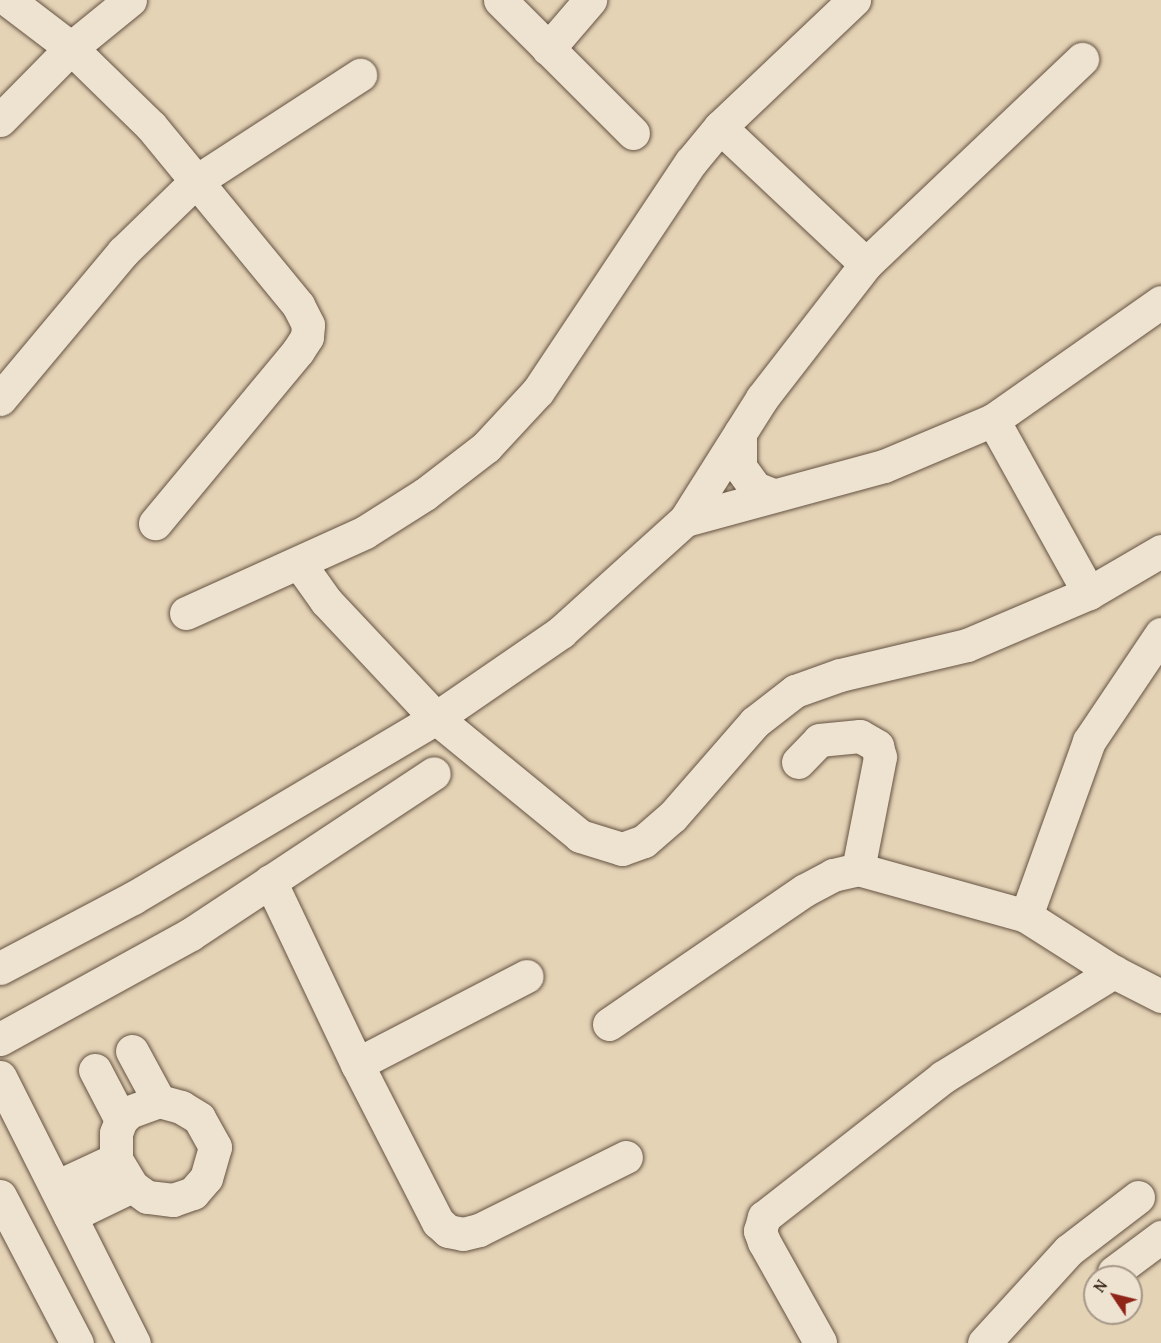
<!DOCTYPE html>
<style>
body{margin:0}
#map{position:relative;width:1161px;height:1343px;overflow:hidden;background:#e5d3b6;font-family:"Gentium Book Plus",serif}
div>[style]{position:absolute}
.roads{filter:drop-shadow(0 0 2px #645342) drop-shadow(0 0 2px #645342)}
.minor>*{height:33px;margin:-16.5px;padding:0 16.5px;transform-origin:16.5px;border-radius:16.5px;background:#eee2d0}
span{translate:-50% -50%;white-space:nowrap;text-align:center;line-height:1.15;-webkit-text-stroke:4.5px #eee2d0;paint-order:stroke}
.north{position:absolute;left:1083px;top:1265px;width:60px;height:60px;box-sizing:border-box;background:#eee2d0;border:2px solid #a69888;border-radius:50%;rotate:305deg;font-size:16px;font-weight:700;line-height:24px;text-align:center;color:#39281b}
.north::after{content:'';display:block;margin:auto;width:21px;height:27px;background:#8f2418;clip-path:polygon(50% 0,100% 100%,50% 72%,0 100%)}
</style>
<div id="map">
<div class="roads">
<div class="minor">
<i style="left:8px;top:0;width:79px;rotate:37.3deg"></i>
<i style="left:71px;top:48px;width:112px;rotate:44.3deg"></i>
<i style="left:151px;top:126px;width:232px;rotate:50.6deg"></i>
<i style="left:298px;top:305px;width:22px;rotate:63deg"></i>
<i style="left:308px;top:325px;width:12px;rotate:95deg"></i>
<i style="left:307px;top:337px;width:17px;rotate:123deg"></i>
<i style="left:298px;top:351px;width:224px;rotate:129.7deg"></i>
<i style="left:500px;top:0;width:188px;rotate:45deg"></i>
<i style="left:548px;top:49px;width:65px;rotate:-49.4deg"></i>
<i style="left:0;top:120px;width:101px;rotate:-45.4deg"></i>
<i style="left:71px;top:48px;width:76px;rotate:-39.1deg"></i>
<i style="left:720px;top:127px;width:200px;rotate:43.2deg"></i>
<i style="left:0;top:399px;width:192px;rotate:-50.1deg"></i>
<i style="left:123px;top:252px;width:100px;rotate:-44.2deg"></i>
<i style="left:195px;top:182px;width:197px;rotate:-33deg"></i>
<i style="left:993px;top:420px;width:198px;rotate:61deg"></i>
<i style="left:740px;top:433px;width:34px;rotate:90deg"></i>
<i style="left:740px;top:467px;width:26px;rotate:54deg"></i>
<i style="left:755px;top:488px;width:19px;rotate:21deg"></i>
<i style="left:685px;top:520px;width:206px;rotate:-15.2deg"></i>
<i style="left:884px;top:466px;width:118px;rotate:-22.9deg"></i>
<i style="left:993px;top:420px;width:205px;rotate:-35.1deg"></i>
<i style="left:299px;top:563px;width:47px;rotate:54.6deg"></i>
<i style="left:326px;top:601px;width:161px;rotate:46.8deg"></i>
<i style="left:436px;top:718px;width:186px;rotate:39.3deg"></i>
<i style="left:580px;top:836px;width:44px;rotate:17.2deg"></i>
<i style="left:622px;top:849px;width:23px;rotate:-20deg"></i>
<i style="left:644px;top:841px;width:37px;rotate:-41deg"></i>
<i style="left:672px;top:817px;width:126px;rotate:-48.9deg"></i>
<i style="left:755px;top:722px;width:51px;rotate:-37.8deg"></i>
<i style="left:795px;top:691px;width:48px;rotate:-19.6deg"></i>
<i style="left:840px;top:675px;width:130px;rotate:-13.3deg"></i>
<i style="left:967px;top:645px;width:133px;rotate:-23.1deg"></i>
<i style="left:1089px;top:593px;width:83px;rotate:-30.3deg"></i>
<i style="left:186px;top:613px;width:196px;rotate:-24.3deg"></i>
<i style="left:365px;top:532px;width:71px;rotate:-32.3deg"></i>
<i style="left:425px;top:494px;width:77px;rotate:-37.6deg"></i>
<i style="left:486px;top:447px;width:76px;rotate:-47.1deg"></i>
<i style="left:538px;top:391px;width:275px;rotate:-56.3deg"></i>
<i style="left:691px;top:162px;width:45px;rotate:-50.4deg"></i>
<i style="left:720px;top:127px;width:185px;rotate:-43.5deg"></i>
<i style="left:798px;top:762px;width:30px;rotate:-46deg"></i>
<i style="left:819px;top:740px;width:41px;rotate:-5.6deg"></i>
<i style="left:860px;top:736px;width:20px;rotate:30deg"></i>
<i style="left:877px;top:746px;width:11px;rotate:75deg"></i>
<i style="left:880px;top:757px;width:114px;rotate:101.1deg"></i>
<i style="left:270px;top:881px;width:203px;rotate:64.6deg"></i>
<i style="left:357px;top:1064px;width:178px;rotate:62.9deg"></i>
<i style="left:438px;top:1222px;width:13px;rotate:42deg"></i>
<i style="left:448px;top:1231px;width:15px;rotate:11deg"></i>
<i style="left:463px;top:1234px;width:16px;rotate:-14deg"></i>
<i style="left:479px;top:1230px;width:164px;rotate:-26.4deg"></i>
<i style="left:1026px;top:916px;width:186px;rotate:-70.2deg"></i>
<i style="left:1089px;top:741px;width:129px;rotate:-56.1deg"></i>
<i style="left:0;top:968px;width:150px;rotate:-27.8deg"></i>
<i style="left:133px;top:898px;width:352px;rotate:-30.7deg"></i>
<i style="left:436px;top:718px;width:152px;rotate:-34.5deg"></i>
<i style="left:561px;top:632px;width:167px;rotate:-42.1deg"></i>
<i style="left:685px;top:520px;width:144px;rotate:-57.7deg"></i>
<i style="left:762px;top:398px;width:170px;rotate:-52.2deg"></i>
<i style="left:866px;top:264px;width:298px;rotate:-43.5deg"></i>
<i style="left:609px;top:1024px;width:237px;rotate:-34.4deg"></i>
<i style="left:805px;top:890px;width:32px;rotate:-28deg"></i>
<i style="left:833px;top:875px;width:26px;rotate:-13deg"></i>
<i style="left:858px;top:869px;width:174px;rotate:15.6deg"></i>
<i style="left:1026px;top:916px;width:104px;rotate:32.5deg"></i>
<i style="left:1114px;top:972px;width:53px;rotate:27.1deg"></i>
<i style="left:0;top:1039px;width:218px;rotate:-28.8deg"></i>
<i style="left:191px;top:934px;width:291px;rotate:-33.5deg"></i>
<i style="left:132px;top:1051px;width:57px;rotate:61.6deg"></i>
<i style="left:357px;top:1064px;width:191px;rotate:-27.4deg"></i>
<i style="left:95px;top:1070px;width:56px;rotate:62.5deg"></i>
<i style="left:0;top:1077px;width:298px;rotate:63.3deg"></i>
<i style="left:159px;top:1101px;width:23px;rotate:15deg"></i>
<i style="left:181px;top:1107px;width:21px;rotate:31deg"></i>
<i style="left:199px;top:1118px;width:33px;rotate:61deg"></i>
<i style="left:215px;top:1147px;width:32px;rotate:106deg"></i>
<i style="left:206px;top:1178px;width:20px;rotate:131deg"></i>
<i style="left:193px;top:1193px;width:21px;rotate:161deg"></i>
<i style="left:173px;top:1200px;width:26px;rotate:-173deg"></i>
<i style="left:147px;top:1197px;width:19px;rotate:-144deg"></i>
<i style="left:132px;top:1186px;width:31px;rotate:-121deg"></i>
<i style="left:116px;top:1159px;width:26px;rotate:-90deg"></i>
<i style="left:116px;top:1133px;width:14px;rotate:-69deg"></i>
<i style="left:121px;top:1120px;width:11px;rotate:-45deg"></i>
<i style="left:129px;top:1112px;width:32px;rotate:-20deg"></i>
<i style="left:56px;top:1187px;width:66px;rotate:-25deg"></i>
<i style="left:0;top:1196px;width:166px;rotate:62.4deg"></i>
<i style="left:70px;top:1216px;width:69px;rotate:-25.8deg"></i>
<i style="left:1114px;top:1272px;width:59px;rotate:-36.7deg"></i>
<i style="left:820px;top:1342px;width:115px;rotate:-119.2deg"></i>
<i style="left:764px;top:1242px;width:12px;rotate:-110deg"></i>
<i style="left:760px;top:1231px;width:15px;rotate:-74deg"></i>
<i style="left:764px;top:1217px;width:227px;rotate:-38deg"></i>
<i style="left:943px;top:1077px;width:201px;rotate:-31.6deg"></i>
<i style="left:984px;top:1343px;width:126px;rotate:-47.6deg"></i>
<i style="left:1069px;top:1250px;width:87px;rotate:-37.5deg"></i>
</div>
</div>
<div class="north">N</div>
</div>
